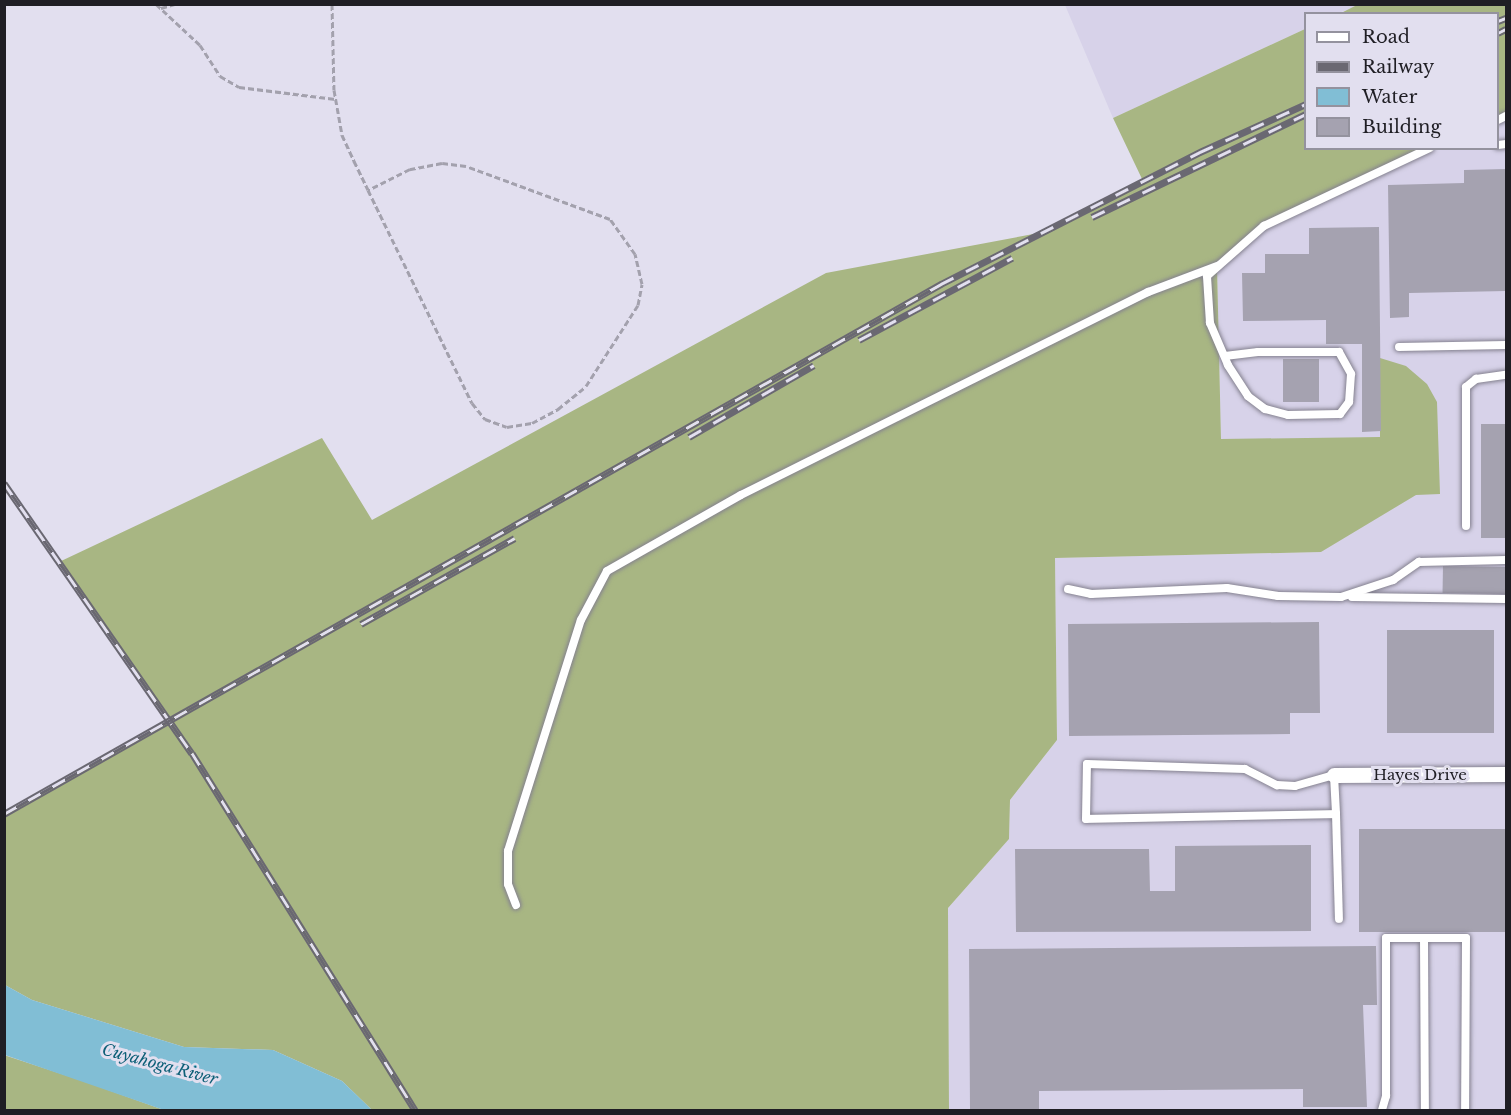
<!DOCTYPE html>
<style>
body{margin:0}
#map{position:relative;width:1511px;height:1115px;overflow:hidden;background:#e2dfef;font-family:"Libre Baskerville",serif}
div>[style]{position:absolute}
.built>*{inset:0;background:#d7d2e9}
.forest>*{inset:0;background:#a8b683}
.water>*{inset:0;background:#81bed5}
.building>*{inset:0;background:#a5a2b0;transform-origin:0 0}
.path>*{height:3px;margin-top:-1.5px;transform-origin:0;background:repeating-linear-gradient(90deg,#a3a1ad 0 6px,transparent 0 9px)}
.roads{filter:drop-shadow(0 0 2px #84818f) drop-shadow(0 0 2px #84818f)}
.lane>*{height:8px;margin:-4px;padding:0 4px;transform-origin:4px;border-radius:4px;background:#fff}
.street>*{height:15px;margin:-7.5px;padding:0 7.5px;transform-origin:7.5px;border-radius:7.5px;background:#fff}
.rail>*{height:7px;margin-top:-3.5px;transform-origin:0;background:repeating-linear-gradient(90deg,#e2dfef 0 14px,#6a6872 0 28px);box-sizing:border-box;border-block:2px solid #6a6872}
span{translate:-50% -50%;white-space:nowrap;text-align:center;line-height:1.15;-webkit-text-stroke:6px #e2dfef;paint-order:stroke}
.street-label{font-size:15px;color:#1f1e24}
.water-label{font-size:16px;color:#0d5f77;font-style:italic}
.frame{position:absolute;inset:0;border:6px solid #1f1e24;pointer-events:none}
.legend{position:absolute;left:1304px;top:12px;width:195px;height:138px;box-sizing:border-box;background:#e2dfef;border:2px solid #94929e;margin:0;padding:8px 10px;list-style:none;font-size:18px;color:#1f1e24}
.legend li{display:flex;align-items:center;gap:12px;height:30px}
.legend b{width:30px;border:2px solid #94929e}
</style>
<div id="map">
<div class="built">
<i style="clip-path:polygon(1065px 5px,1359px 5px,1339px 13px,1306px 14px,1305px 29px,1113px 118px)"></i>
<i style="clip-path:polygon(1506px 116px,1506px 1110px,946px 1110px,949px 1108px,948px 908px,1009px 839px,1010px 800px,1057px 740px,1055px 558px,1321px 552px,1417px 437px,1221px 440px,1217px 266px,1264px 226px,1430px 149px,1498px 148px,1498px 120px)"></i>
</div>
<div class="forest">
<i style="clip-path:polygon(1359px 4px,1506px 5px,1506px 116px,1498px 120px,1498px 14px,1339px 14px)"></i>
<i style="clip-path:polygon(1305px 29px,1306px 148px,1430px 149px,1264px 226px,1217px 266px,1221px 439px,1380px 437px,1380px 358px,1406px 366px,1427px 384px,1437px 402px,1440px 494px,1416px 495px,1321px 552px,1055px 558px,1057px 740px,1010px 800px,1009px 839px,948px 908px,949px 1109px,372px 1110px,342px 1081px,273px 1050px,184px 1047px,32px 1000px,5px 985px,4px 814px,170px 721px,59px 562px,322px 438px,372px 520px,826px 273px,1044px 232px,1143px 181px,1113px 118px)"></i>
<i style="clip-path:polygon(4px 1055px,83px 1081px,164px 1110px,5px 1110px)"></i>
</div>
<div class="water">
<i style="clip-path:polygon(5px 985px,32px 1000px,184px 1047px,273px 1050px,342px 1081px,372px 1110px,164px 1110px,5px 1055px)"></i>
</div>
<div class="building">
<i style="clip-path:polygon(1506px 169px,1506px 291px,1409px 293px,1409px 317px,1390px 318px,1388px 185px,1464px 183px,1464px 170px)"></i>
<i style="clip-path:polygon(1379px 227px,1381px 431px,1362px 432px,1362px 344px,1326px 344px,1326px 320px,1243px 321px,1242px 273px,1265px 273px,1265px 254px,1309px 254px,1309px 228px)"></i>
<i style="left:1283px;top:359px;width:36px;height:43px"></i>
<i style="left:1481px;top:424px;width:25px;height:114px"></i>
<i style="left:1443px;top:566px;width:63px;height:27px;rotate:1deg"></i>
<i style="clip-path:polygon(1319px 622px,1320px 713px,1290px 713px,1290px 734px,1069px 736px,1068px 624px)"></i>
<i style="left:1494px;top:630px;width:103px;height:107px;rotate:90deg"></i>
<i style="left:1359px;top:829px;width:147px;height:103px"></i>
<i style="clip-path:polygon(1311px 845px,1311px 931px,1016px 932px,1015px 849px,1149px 849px,1150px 891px,1175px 891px,1175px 846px)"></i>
<i style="clip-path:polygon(1376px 946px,1377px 1005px,1363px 1005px,1367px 1107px,1303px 1107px,1303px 1089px,1039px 1091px,1039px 1110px,970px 1110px,969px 949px)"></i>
</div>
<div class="path">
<i style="left:156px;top:4px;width:60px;rotate:43deg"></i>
<i style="left:200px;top:45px;width:37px;rotate:57deg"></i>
<i style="left:220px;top:76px;width:22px;rotate:30deg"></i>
<i style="left:239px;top:87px;width:97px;rotate:7.1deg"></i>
<i style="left:332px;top:4px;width:86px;rotate:88.7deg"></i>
<i style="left:334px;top:90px;width:46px;rotate:79.9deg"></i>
<i style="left:342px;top:135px;width:29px;rotate:65deg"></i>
<i style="left:354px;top:161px;width:32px;rotate:64deg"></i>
<i style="left:368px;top:190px;width:237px;rotate:64deg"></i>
<i style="left:472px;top:403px;width:21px;rotate:51deg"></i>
<i style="left:485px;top:419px;width:23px;rotate:20deg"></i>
<i style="left:507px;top:427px;width:25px;rotate:-9deg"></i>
<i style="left:532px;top:423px;width:30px;rotate:-28deg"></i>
<i style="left:558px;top:409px;width:36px;rotate:-39deg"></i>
<i style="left:586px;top:386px;width:96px;rotate:-57.3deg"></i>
<i style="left:638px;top:305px;width:21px;rotate:-79deg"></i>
<i style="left:642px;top:284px;width:31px;rotate:-103deg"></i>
<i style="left:635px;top:254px;width:43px;rotate:-125.5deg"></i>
<i style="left:610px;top:219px;width:153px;rotate:-159.8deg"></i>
<i style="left:466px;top:166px;width:24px;rotate:-173deg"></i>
<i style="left:442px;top:163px;width:33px;rotate:169deg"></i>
<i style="left:410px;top:169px;width:47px;rotate:153.4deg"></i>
<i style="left:161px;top:8px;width:15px;rotate:-16deg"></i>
</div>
<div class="roads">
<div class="lane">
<i style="left:1498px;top:120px;width:9px;rotate:-27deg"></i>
<i style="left:1498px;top:145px;width:8px;rotate:-7deg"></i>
<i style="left:1399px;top:347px;width:107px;rotate:-1.1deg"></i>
<i style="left:1225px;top:356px;width:33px;rotate:-7deg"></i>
<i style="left:1258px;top:352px;width:81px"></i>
<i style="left:1339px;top:352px;width:25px;rotate:61deg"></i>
<i style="left:1351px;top:374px;width:28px;rotate:94deg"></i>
<i style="left:1349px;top:402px;width:15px;rotate:127deg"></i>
<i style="left:1340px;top:414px;width:52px;rotate:178.9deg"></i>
<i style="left:1288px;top:415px;width:24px;rotate:-165deg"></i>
<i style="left:1265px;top:409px;width:21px;rotate:-143deg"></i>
<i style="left:1248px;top:396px;width:37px;rotate:-123deg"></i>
<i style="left:1228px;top:365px;width:46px;rotate:-113.2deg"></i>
<i style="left:1210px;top:323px;width:47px;rotate:-93.7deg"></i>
<i style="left:1207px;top:276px;width:76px;rotate:-41.3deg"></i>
<i style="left:1264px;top:226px;width:183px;rotate:-25.2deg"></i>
<i style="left:1466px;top:526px;width:139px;rotate:-90deg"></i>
<i style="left:1466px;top:387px;width:13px;rotate:-39deg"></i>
<i style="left:1476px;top:379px;width:30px;rotate:-8deg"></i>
<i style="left:1068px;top:589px;width:24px;rotate:12deg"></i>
<i style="left:1091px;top:594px;width:136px;rotate:-2.5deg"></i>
<i style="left:1227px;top:588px;width:52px;rotate:8.9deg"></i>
<i style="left:1278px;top:596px;width:63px;rotate:0.9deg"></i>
<i style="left:1341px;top:597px;width:55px;rotate:-18.1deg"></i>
<i style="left:1393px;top:580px;width:32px;rotate:-35deg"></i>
<i style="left:1419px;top:562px;width:87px;rotate:-1.3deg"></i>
<i style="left:1352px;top:597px;width:154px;rotate:0.7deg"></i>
<i style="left:1336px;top:814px;width:250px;rotate:178.9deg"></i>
<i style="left:1086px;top:819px;width:55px;rotate:-89deg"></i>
<i style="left:1087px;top:764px;width:158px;rotate:1.8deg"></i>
<i style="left:1245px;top:769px;width:36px;rotate:27deg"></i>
<i style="left:1277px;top:785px;width:18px;rotate:3deg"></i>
<i style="left:1295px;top:786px;width:41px;rotate:-15.8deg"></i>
<i style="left:1334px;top:775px;width:39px;rotate:87deg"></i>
<i style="left:1336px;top:814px;width:105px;rotate:88.4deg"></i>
<i style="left:516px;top:905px;width:22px;rotate:-111deg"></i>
<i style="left:508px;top:884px;width:33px;rotate:-90deg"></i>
<i style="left:508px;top:851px;width:242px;rotate:-72.5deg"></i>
<i style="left:581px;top:620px;width:55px;rotate:-62deg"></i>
<i style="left:607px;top:571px;width:154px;rotate:-29.6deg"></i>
<i style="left:741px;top:495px;width:455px;rotate:-26.5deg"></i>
<i style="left:1148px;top:292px;width:74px;rotate:-20.6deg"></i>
<i style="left:1424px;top:938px;width:172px;rotate:89.7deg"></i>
<i style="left:1382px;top:1110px;width:15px;rotate:-74deg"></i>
<i style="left:1386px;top:1096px;width:158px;rotate:-90deg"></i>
<i style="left:1386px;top:938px;width:80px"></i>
<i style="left:1466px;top:938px;width:172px;rotate:90.3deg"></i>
</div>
<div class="street">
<i style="left:1334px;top:775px;width:172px;rotate:-0.3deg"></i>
</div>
</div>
<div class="rail">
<i style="left:1498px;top:21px;width:9px;rotate:-21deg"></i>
<i style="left:1498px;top:33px;width:9px;rotate:-27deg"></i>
<i style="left:1092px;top:217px;width:237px;rotate:-25.7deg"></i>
<i style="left:859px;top:340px;width:174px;rotate:-28.2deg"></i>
<i style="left:689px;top:437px;width:144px;rotate:-29.9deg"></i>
<i style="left:4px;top:483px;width:329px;rotate:55.2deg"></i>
<i style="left:192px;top:753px;width:421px;rotate:58deg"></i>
<i style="left:361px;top:624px;width:176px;rotate:-29.2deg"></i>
<i style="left:4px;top:814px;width:1077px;rotate:-29.49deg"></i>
<i style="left:941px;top:284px;width:291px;rotate:-27deg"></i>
<i style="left:1200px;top:152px;width:116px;rotate:-24.4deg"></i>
</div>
<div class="street-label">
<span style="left:1420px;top:775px">Hayes Drive</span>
</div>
<div class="water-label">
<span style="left:160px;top:1064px;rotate:15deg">Cuyahoga River</span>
</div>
<div class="frame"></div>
<ul class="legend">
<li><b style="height:8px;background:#fff"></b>Road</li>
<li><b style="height:8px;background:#6a6872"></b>Railway</li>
<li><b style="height:16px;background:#81bed5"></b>Water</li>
<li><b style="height:16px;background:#a5a2b0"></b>Building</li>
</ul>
</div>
